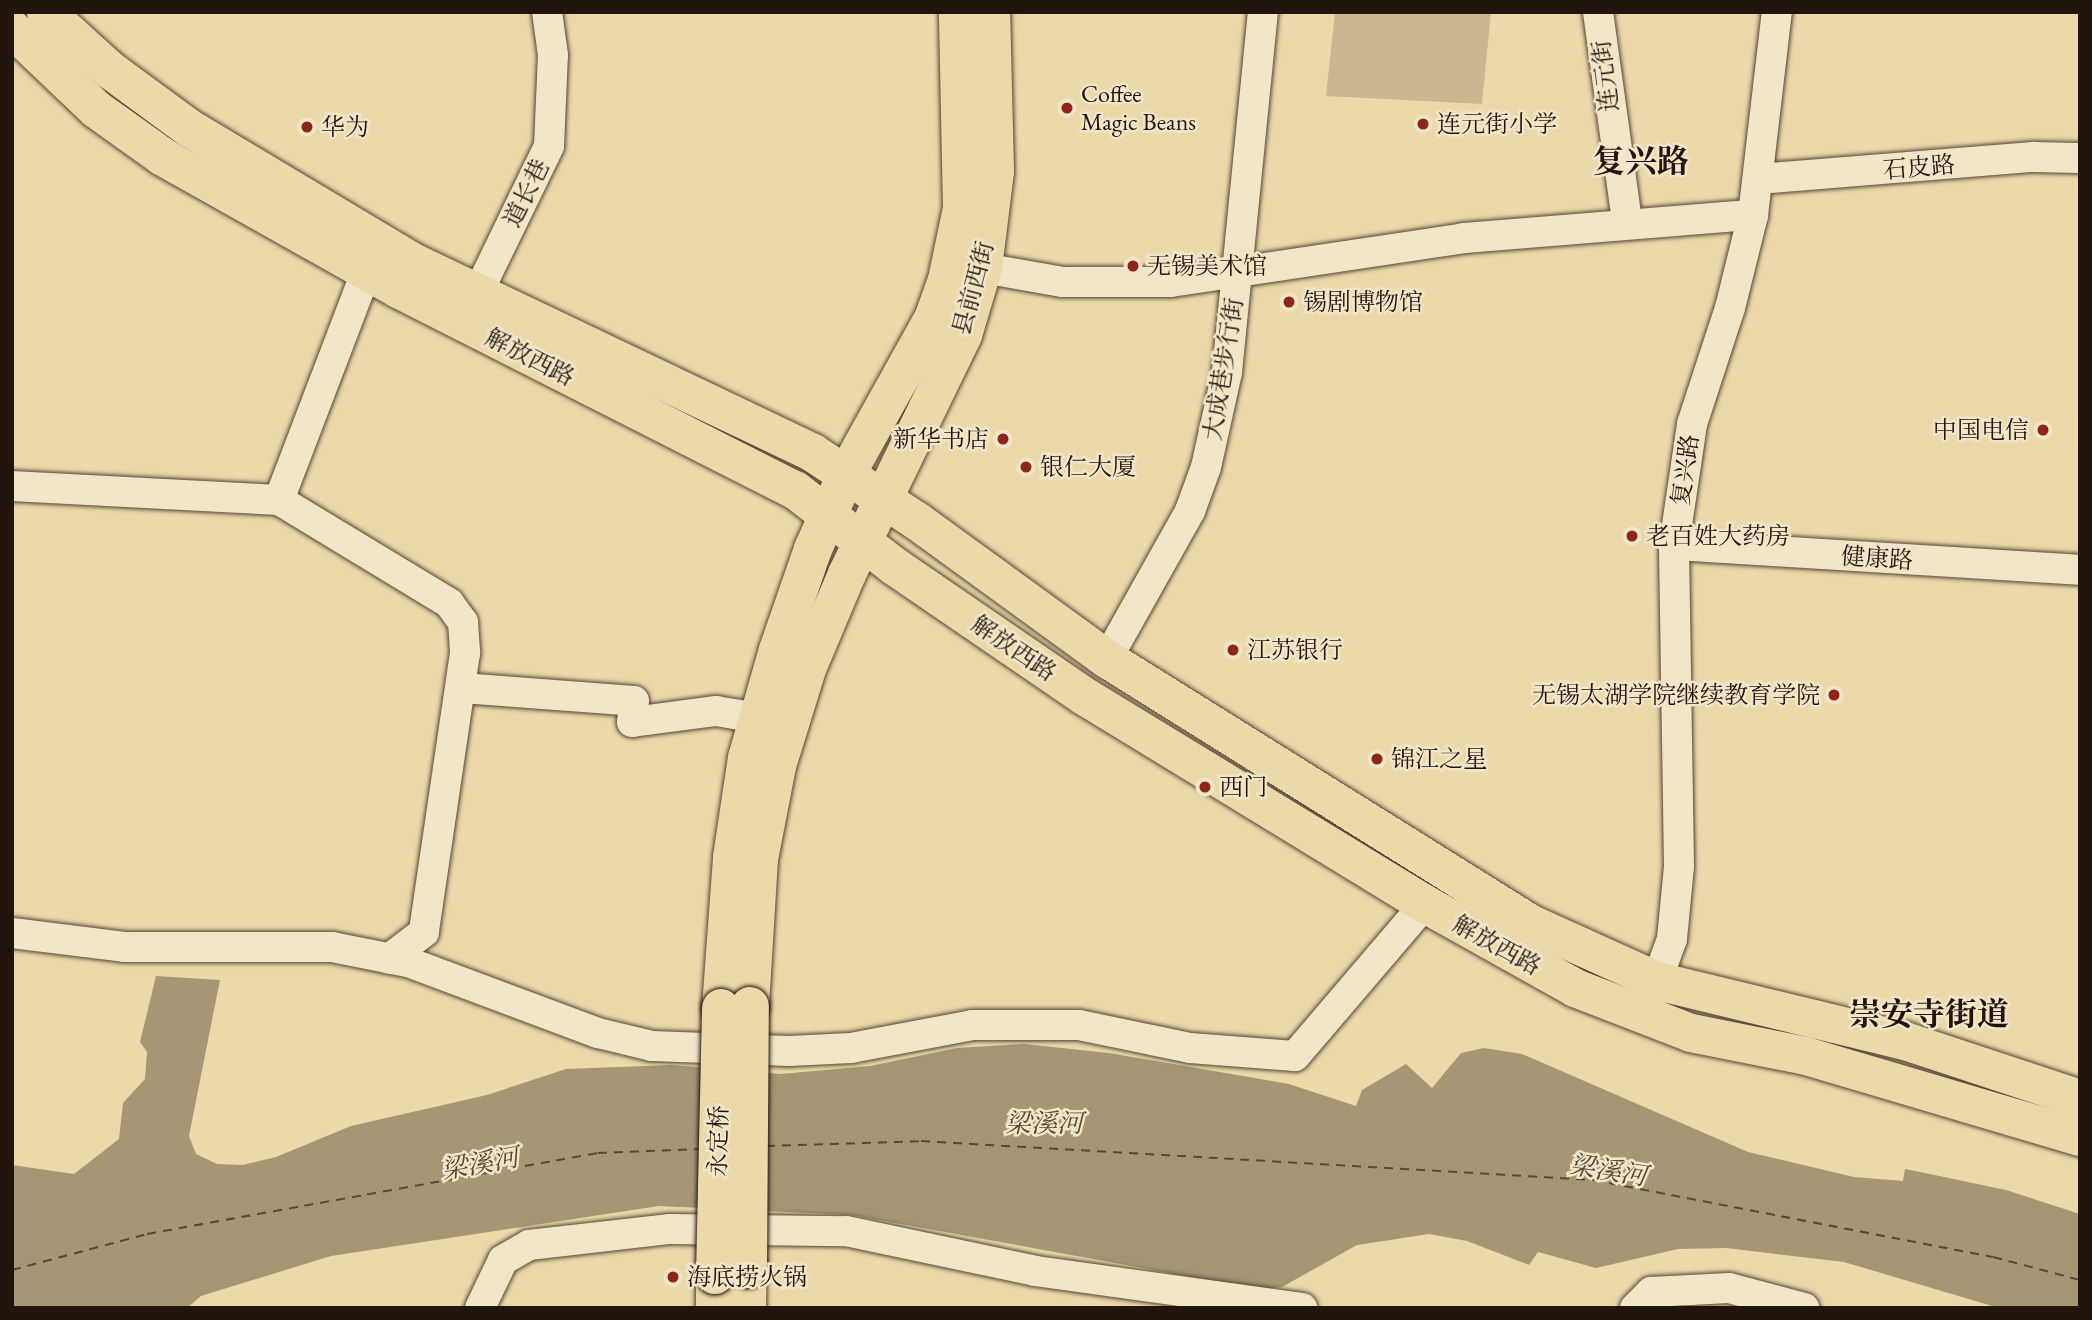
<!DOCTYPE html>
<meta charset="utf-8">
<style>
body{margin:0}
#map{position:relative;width:2092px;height:1320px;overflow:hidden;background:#ebd9aa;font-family:"EB Garamond","Noto Serif SC",serif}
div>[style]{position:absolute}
.green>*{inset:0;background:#c9b88f}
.water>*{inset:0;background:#a69674}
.ferry>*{height:2px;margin-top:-1px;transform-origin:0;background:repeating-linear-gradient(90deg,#564836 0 9px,transparent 0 16px)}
.roads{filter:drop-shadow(0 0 2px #544534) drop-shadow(0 0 2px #544534)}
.minor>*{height:30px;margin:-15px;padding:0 15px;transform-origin:15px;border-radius:15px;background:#f2e6c8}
.major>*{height:38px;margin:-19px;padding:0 19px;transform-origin:19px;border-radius:19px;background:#ebd9aa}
.bridges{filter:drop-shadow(0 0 2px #21140c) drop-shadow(0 0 2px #21140c)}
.major-bridge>*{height:38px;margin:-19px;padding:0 19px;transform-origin:19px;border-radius:19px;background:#ebd9aa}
.dots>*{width:19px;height:19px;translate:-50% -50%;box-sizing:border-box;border:4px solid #f2e6c8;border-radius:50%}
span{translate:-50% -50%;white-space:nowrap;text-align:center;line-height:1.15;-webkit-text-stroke:5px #f2e6c8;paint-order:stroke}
.street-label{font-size:24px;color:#21140c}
.poi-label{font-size:24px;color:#21140c}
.left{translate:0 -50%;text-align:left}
.right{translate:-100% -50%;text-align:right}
.water-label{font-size:26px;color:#564836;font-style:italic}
.district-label{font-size:32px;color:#21140c;font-weight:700}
.frame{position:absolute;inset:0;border:14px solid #21140c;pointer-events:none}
</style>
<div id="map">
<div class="green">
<i style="clip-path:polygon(1335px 12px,1491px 12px,1482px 104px,1326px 96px)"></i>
</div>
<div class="water">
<i style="clip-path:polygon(156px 976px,220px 980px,189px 1136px,196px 1154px,217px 1164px,243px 1165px,276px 1157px,351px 1126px,487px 1095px,566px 1069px,671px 1065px,781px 1074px,870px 1066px,957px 1048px,1024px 1044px,1109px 1053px,1289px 1084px,1356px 1106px,1362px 1090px,1406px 1064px,1432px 1088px,1461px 1053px,1484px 1048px,1522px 1054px,1748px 1152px,1854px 1177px,1903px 1181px,1905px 1169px,1925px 1173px,2006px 1190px,2080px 1214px,2080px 1308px,1999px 1308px,1844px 1262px,1726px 1248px,1678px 1249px,1596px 1268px,1538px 1252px,1529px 1265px,1467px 1241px,1429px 1234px,1357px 1245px,1282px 1287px,1258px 1289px,851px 1215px,659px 1206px,331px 1256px,201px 1296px,187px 1308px,12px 1308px,12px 1165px,74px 1174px,119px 1139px,123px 1103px,145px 1079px,147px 1052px,140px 1042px)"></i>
</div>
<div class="ferry">
<i style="left:766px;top:1146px;width:155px;rotate:-1.8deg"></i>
<i style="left:921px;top:1141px;width:673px;rotate:3.32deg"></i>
<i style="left:1593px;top:1180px;width:407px;rotate:10.9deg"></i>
<i style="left:1993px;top:1257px;width:90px;rotate:14.8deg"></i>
<i style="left:12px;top:1270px;width:140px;rotate:-14.9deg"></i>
<i style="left:147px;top:1234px;width:458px;rotate:-10.2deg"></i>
<i style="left:598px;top:1153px;width:103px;rotate:-2.2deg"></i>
</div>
<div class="roads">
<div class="minor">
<i style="left:1598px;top:12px;width:212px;rotate:82.1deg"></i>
<i style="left:1758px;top:179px;width:276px;rotate:-4.6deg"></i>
<i style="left:2033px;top:157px;width:47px;rotate:1.2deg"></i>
<i style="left:983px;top:268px;width:80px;rotate:10deg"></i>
<i style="left:1062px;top:282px;width:109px"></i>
<i style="left:1171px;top:282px;width:296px;rotate:-8.5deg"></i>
<i style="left:1464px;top:238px;width:290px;rotate:-4.6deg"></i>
<i style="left:469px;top:311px;width:183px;rotate:-64.1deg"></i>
<i style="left:549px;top:146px;width:91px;rotate:-87.5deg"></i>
<i style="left:553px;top:55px;width:43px;rotate:-97.9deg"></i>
<i style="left:12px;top:486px;width:267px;rotate:3deg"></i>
<i style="left:279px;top:500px;width:199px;rotate:31.2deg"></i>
<i style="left:449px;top:603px;width:24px;rotate:54deg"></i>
<i style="left:463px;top:622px;width:31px;rotate:86deg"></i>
<i style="left:465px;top:653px;width:282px;rotate:98.4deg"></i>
<i style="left:424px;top:932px;width:44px;rotate:142.4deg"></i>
<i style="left:279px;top:500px;width:244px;rotate:-69.1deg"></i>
<i style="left:1674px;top:545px;width:407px;rotate:3.5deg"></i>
<i style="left:1107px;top:659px;width:170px;rotate:-60.7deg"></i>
<i style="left:1190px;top:511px;width:47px;rotate:-70deg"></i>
<i style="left:1206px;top:467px;width:97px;rotate:-77.5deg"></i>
<i style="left:1227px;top:372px;width:362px;rotate:-84.3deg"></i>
<i style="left:462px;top:688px;width:172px;rotate:4.3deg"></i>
<i style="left:634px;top:701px;width:21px;rotate:95deg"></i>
<i style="left:632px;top:722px;width:85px;rotate:-7.5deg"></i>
<i style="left:716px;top:711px;width:43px;rotate:9.5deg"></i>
<i style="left:12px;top:933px;width:113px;rotate:7.1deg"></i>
<i style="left:124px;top:947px;width:208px"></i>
<i style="left:332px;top:947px;width:77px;rotate:11.2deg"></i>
<i style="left:408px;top:962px;width:203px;rotate:20.5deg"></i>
<i style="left:598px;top:1033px;width:56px;rotate:13.5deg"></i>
<i style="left:652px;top:1046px;width:137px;rotate:2.1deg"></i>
<i style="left:789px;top:1051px;width:62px;rotate:-2.8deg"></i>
<i style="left:851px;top:1048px;width:124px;rotate:-10.7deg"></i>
<i style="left:973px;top:1025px;width:106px"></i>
<i style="left:1079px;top:1025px;width:113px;rotate:11.7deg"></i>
<i style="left:1190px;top:1048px;width:105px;rotate:4.4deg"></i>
<i style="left:1295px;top:1056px;width:200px;rotate:-49.5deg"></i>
<i style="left:1650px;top:1000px;width:65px;rotate:-70.2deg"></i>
<i style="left:1672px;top:939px;width:73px;rotate:-84.5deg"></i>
<i style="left:1679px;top:866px;width:321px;rotate:-90.9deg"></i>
<i style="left:1674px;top:545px;width:122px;rotate:-81.5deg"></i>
<i style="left:1692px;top:424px;width:122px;rotate:-71.9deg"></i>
<i style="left:1730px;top:308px;width:96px;rotate:-76.1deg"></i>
<i style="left:1753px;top:215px;width:204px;rotate:-83.3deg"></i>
<i style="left:480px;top:1308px;width:53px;rotate:-64.4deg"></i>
<i style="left:503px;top:1260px;width:30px;rotate:-30deg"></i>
<i style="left:529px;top:1245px;width:142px;rotate:-6.5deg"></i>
<i style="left:670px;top:1229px;width:176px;rotate:0.7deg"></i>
<i style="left:846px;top:1231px;width:193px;rotate:11.9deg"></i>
<i style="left:1035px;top:1271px;width:270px;rotate:7.9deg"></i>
<i style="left:1635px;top:1308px;width:23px;rotate:-45deg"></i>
<i style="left:1651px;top:1292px;width:78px;rotate:-2.9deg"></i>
<i style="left:1729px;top:1288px;width:78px;rotate:14.9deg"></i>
</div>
<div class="major">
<i style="left:46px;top:12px;width:86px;rotate:42.2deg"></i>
<i style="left:110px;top:70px;width:98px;rotate:36.3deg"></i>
<i style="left:189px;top:128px;width:261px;rotate:30.9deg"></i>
<i style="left:413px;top:262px;width:443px;rotate:25.5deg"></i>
<i style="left:813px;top:453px;width:124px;rotate:33.2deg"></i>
<i style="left:917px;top:521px;width:235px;rotate:36deg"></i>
<i style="left:1107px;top:659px;width:500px;rotate:32.01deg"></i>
<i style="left:1531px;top:924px;width:138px;rotate:24.3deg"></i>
<i style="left:1657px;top:981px;width:255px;rotate:13.6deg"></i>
<i style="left:1905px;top:1041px;width:184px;rotate:18.3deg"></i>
<i style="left:12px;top:29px;width:116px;rotate:43.6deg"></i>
<i style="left:96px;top:109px;width:82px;rotate:35.6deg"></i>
<i style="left:163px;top:157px;width:270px;rotate:29.3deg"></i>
<i style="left:398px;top:289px;width:445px;rotate:26.9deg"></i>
<i style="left:795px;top:490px;width:125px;rotate:37.5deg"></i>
<i style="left:894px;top:566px;width:230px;rotate:34.4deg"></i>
<i style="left:1084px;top:696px;width:399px;rotate:31.4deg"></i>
<i style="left:1425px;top:904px;width:172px;rotate:29.2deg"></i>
<i style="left:1575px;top:988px;width:124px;rotate:21.2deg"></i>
<i style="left:1691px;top:1033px;width:117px;rotate:11.3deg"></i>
<i style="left:1806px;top:1056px;width:286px;rotate:16.5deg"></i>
<i style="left:750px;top:1006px;width:147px;rotate:-86.5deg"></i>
<i style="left:759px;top:859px;width:95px;rotate:-79deg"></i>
<i style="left:777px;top:766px;width:102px;rotate:-72.8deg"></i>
<i style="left:807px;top:669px;width:103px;rotate:-67.2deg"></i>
<i style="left:847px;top:574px;width:266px;rotate:-64.1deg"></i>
<i style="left:963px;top:335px;width:70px;rotate:-73.4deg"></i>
<i style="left:983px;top:268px;width:98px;rotate:-82.9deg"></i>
<i style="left:995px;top:171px;width:159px;rotate:-91.4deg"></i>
<i style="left:721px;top:1008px;width:151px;rotate:-85.8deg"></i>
<i style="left:732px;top:857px;width:100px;rotate:-81.4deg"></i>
<i style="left:747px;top:758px;width:112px;rotate:-74deg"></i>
<i style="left:778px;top:650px;width:107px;rotate:-70.9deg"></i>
<i style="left:813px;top:549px;width:81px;rotate:-66deg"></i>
<i style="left:846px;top:475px;width:179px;rotate:-60.9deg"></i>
<i style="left:933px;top:319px;width:41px;rotate:-70.3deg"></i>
<i style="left:947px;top:280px;width:74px;rotate:-78.2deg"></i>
<i style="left:962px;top:208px;width:196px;rotate:-91.2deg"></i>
<i style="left:715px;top:1308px;width:33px;rotate:-90deg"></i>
<i style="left:747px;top:1308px;width:39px;rotate:-89deg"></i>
</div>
</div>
<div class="bridges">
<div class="major-bridge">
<i style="left:748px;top:1269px;width:263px;rotate:-89.6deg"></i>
<i style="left:715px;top:1275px;width:267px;rotate:-88.7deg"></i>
</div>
</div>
<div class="dots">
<i style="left:1067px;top:108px;background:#8f2418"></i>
<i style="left:1423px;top:124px;background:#8f2418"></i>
<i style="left:307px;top:127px;background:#8f2418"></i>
<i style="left:1133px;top:266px;background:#8f2418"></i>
<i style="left:1289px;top:302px;background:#8f2418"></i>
<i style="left:2043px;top:430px;background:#8f2418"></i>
<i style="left:1003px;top:439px;background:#8f2418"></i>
<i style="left:1026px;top:467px;background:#8f2418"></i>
<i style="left:1632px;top:536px;background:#8f2418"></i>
<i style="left:1233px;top:650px;background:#8f2418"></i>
<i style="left:1834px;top:695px;background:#8f2418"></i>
<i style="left:1377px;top:759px;background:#8f2418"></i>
<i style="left:1205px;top:787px;background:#8f2418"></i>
<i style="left:673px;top:1277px;background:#8f2418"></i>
</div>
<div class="street-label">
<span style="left:1605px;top:76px;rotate:-97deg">连元街</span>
<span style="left:1919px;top:167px;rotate:-5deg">石皮路</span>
<span style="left:526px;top:193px;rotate:-64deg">道长巷</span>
<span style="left:973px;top:288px;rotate:-75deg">县前西街</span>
<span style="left:530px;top:357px;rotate:27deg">解放西路</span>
<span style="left:1223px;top:369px;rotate:-81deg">大成巷步行街</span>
<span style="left:1685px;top:470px;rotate:-82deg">复兴路</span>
<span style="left:1877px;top:558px;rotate:4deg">健康路</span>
<span style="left:1014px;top:648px;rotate:34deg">解放西路</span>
<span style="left:1497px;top:945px;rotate:29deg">解放西路</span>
<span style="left:718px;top:1141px;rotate:-89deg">永定桥</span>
</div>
<div class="poi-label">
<span class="left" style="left:1081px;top:108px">Coffee<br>Magic Beans</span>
<span class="left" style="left:1437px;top:124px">连元街小学</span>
<span class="left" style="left:321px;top:127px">华为</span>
<span class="left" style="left:1147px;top:266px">无锡美术馆</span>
<span class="left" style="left:1303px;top:302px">锡剧博物馆</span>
<span class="right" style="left:2029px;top:430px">中国电信</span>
<span class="right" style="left:989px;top:439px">新华书店</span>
<span class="left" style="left:1040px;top:467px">银仁大厦</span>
<span class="left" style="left:1646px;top:536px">老百姓大药房</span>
<span class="left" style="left:1247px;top:650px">江苏银行</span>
<span class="right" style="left:1820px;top:695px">无锡太湖学院继续教育学院</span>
<span class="left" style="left:1391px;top:759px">锦江之星</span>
<span class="left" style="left:1219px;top:787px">西门</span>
<span class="left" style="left:687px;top:1277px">海底捞火锅</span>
</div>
<div class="water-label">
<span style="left:1044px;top:1124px">梁溪河</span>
<span style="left:480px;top:1164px;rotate:-10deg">梁溪河</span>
<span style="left:1608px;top:1171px;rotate:9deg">梁溪河</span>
</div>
<div class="district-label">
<span style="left:1641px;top:161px">复兴路</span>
<span style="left:1929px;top:1014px">崇安寺街道</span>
</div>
<div class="frame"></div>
</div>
